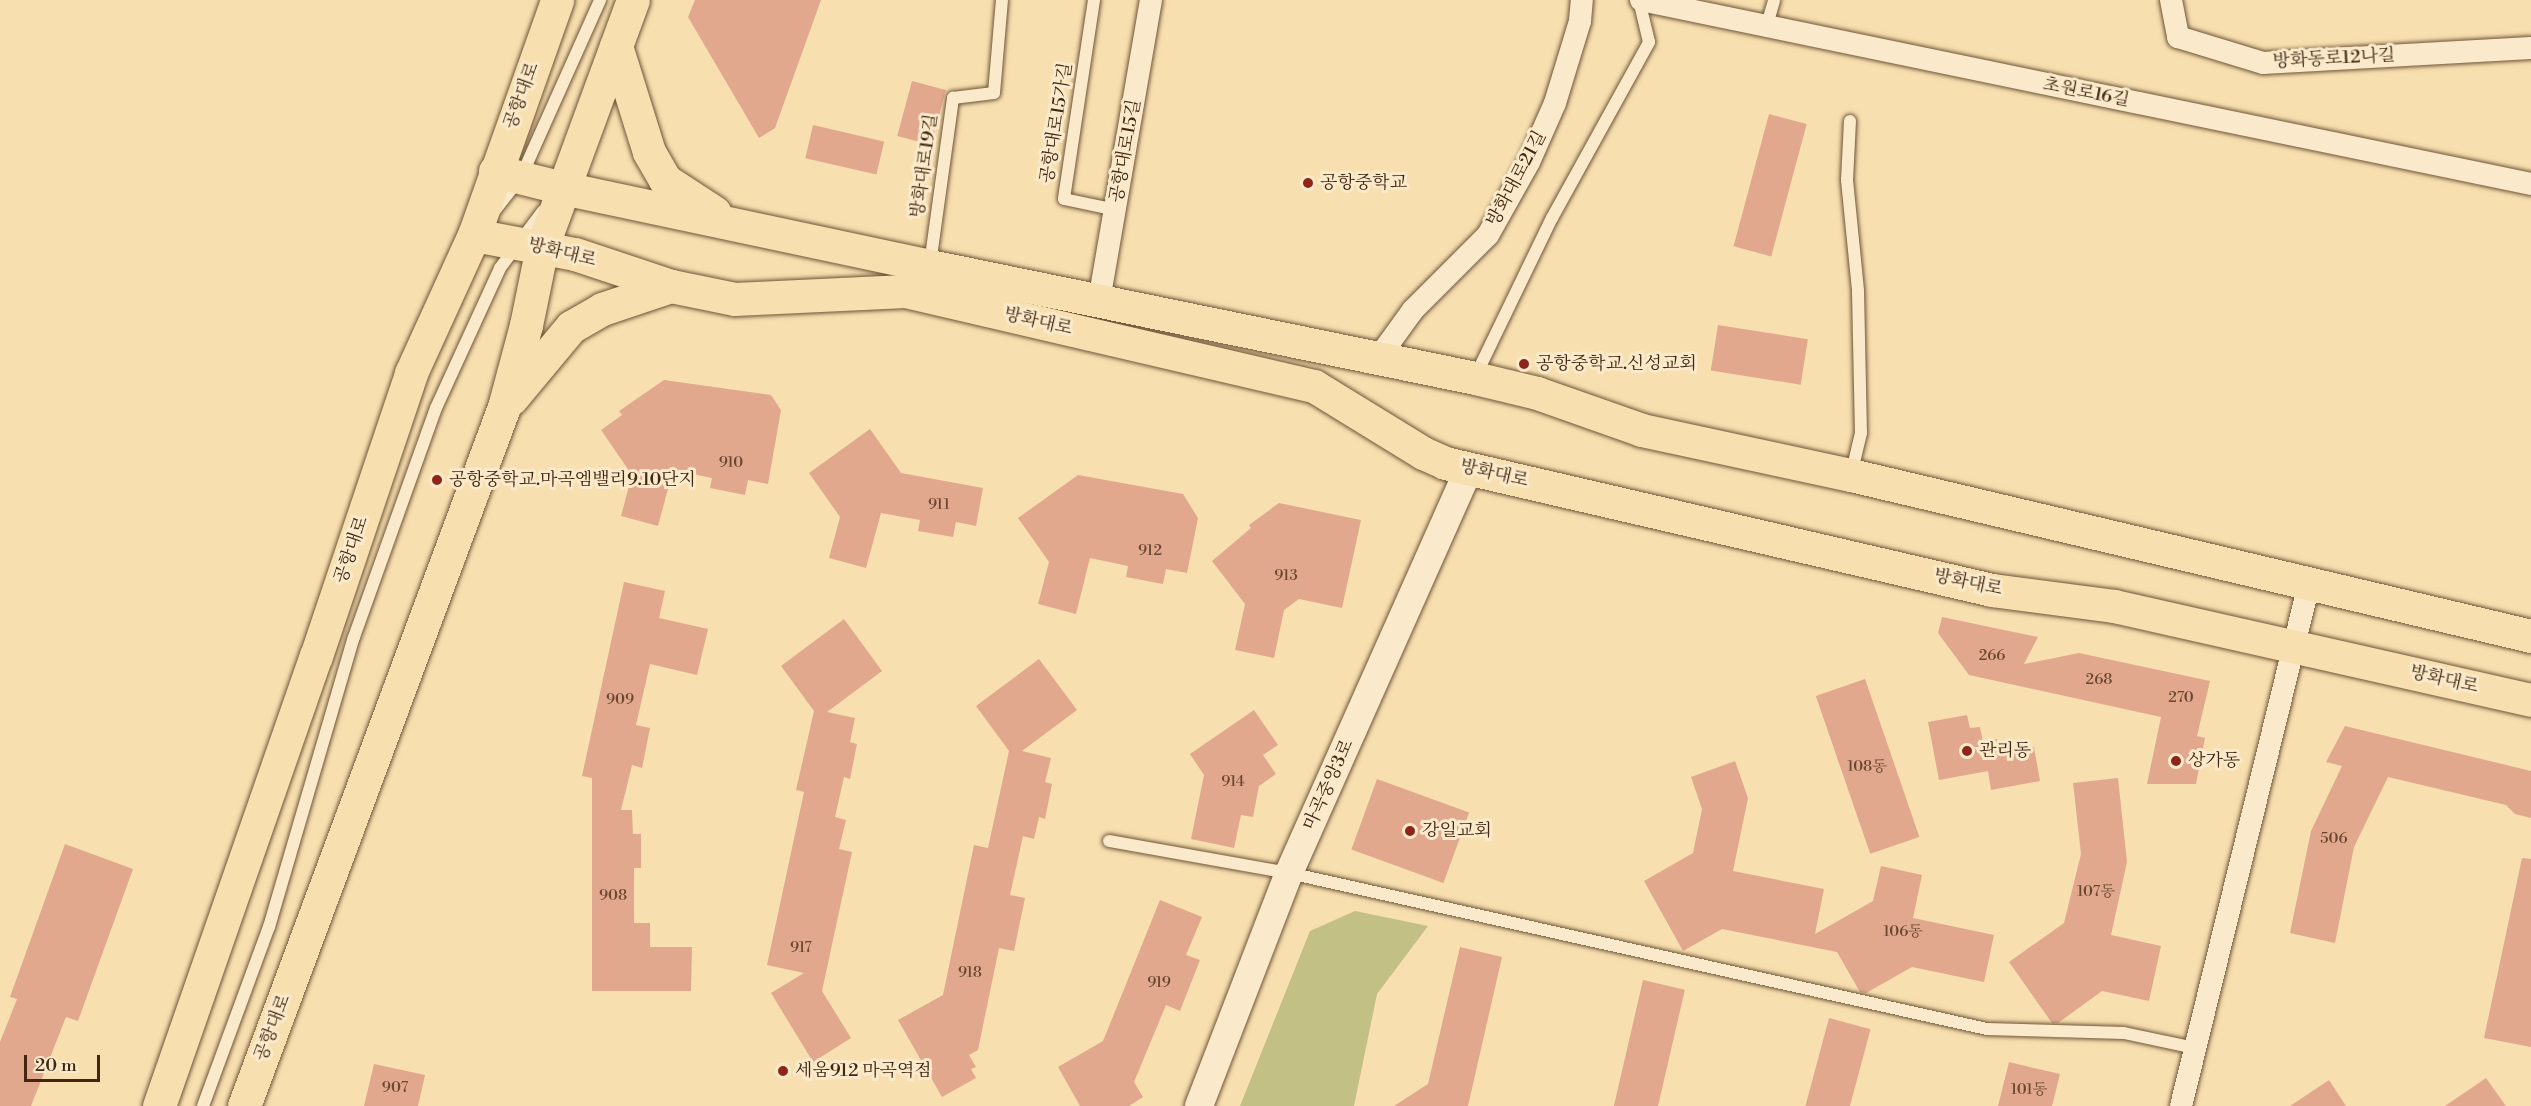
<!DOCTYPE html>
<meta charset="utf-8">
<style>
body{margin:0}
#map{position:relative;width:2531px;height:1106px;overflow:hidden;background:#f7dfaf;font-family:"Libre Bodoni","Noto Serif KR",serif}
div>[style]{position:absolute}
.green>*{inset:0;background:#c3c086}
.building>*{inset:0;background:#e2a88e;transform-origin:0 0}
.roads{filter:drop-shadow(0 0 2px #6f5538) drop-shadow(0 0 2px #6f5538)}
.service>*{height:12px;margin:-6px;padding:0 6px;transform-origin:6px;border-radius:6px;background:#faeacb}
.minor>*{height:22px;margin:-11px;padding:0 11px;transform-origin:11px;border-radius:11px;background:#faeacb}
.tertiary>*{height:28px;margin:-14px;padding:0 14px;transform-origin:14px;border-radius:14px;background:#faeacb}
.primary>*{height:33px;margin:-16.5px;padding:0 16.5px;transform-origin:16.5px;border-radius:16.5px;background:#f7dfaf}
.dots>*{width:16px;height:16px;translate:-50% -50%;box-sizing:border-box;border:3px solid #faeacb;border-radius:50%}
span{translate:-50% -50%;white-space:nowrap;text-align:center;line-height:1.15;-webkit-text-stroke:6px #faeacb;paint-order:stroke}
.number-label{font-size:15px;color:#6a4730}
.number-label span{-webkit-text-stroke-width:0}
.street-label{font-size:18px;color:#422710}
.poi-label{font-size:18px;color:#422710}
.left{translate:0 -50%;text-align:left}
.scale{position:absolute;left:24px;top:1055px;width:76px;height:27px;box-sizing:border-box;border:3px solid #422710;border-top:0;padding-left:8px;font-size:18px;line-height:21px;white-space:nowrap;color:#422710;-webkit-text-stroke:4px #faeacb;paint-order:stroke}
</style>
<div id="map">
<div class="green">
<i style="clip-path:polygon(1355px 911px,1428px 926px,1377px 994px,1354px 1106px,1240px 1106px,1310px 931px)"></i>
</div>
<div class="building">
<i style="clip-path:polygon(695px 0,821px 0,775px 128px,759px 138px,688px 17px)"></i>
<i style="left:912px;top:81px;width:35px;height:57px;rotate:15deg"></i>
<i style="left:1769px;top:114px;width:39px;height:137px;rotate:15deg"></i>
<i style="left:813px;top:125px;width:73px;height:34px;rotate:13deg"></i>
<i style="left:1718px;top:325px;width:91px;height:46px;rotate:9deg"></i>
<i style="clip-path:polygon(664px 380px,771px 395px,781px 410px,768px 484px,748px 480px,745px 495px,710px 488px,712px 478px,673px 470px,658px 526px,621px 516px,632px 475px,601px 430px,622px 415px,619px 411px)"></i>
<i style="clip-path:polygon(870px 429px,901px 473px,983px 488px,976px 526px,956px 522px,953px 537px,918px 531px,920px 520px,881px 513px,866px 568px,829px 558px,840px 517px,809px 473px)"></i>
<i style="clip-path:polygon(1078px 475px,1183px 494px,1198px 518px,1187px 573px,1166px 569px,1163px 584px,1126px 577px,1128px 566px,1090px 558px,1076px 614px,1038px 604px,1049px 562px,1018px 518px)"></i>
<i style="clip-path:polygon(1279px 503px,1361px 520px,1342px 608px,1299px 599px,1284px 610px,1274px 658px,1235px 650px,1245px 604px,1212px 561px,1251px 528px,1249px 525px)"></i>
<i style="clip-path:polygon(624px 582px,665px 591px,659px 618px,708px 629px,697px 675px,650px 664px,636px 725px,650px 728px,642px 768px,632px 765px,621px 810px,632px 810px,633px 834px,641px 834px,641px 868px,634px 868px,634px 923px,650px 923px,650px 947px,692px 947px,691px 991px,592px 991px,592px 778px,582px 776px)"></i>
<i style="clip-path:polygon(1942px 617px,2038px 637px,2024px 664px,2079px 653px,2210px 681px,2197px 736px,2205px 738px,2196px 784px,2147px 784px,2161px 717px,1969px 675px,1938px 633px)"></i>
<i style="clip-path:polygon(844px 619px,882px 671px,827px 712px,855px 718px,850px 742px,857px 744px,850px 779px,844px 777px,835px 817px,846px 820px,839px 849px,852px 852px,822px 991px,851px 1038px,813px 1062px,771px 993px,804px 973px,767px 965px,804px 792px,796px 790px,814px 711px,781px 666px)"></i>
<i style="clip-path:polygon(1039px 659px,1077px 710px,1022px 751px,1051px 758px,1045px 782px,1052px 784px,1045px 819px,1039px 817px,1034px 839px,1023px 836px,1010px 895px,1025px 898px,1014px 951px,999px 948px,978px 1050px,969px 1055px,976px 1067px,971px 1069px,976px 1078px,942px 1097px,898px 1020px,943px 995px,974px 845px,988px 848px,1009px 751px,976px 706px)"></i>
<i style="left:1865px;top:679px;width:167px;height:52px;rotate:71deg"></i>
<i style="clip-path:polygon(1254px 710px,1278px 745px,1263px 755px,1276px 774px,1259px 786px,1253px 817px,1241px 815px,1234px 848px,1191px 839px,1204px 775px,1190px 754px)"></i>
<i style="clip-path:polygon(1967px 715px,1970px 728px,1980px 727px,1983px 742px,1997px 739px,2000px 754px,2034px 747px,2040px 781px,1991px 790px,1988px 771px,1939px 780px,1928px 722px)"></i>
<i style="clip-path:polygon(2345px 726px,2531px 771px,2531px 818px,2515px 814px,2506px 805px,2388px 777px,2354px 847px,2335px 943px,2290px 933px,2311px 831px,2342px 766px,2326px 762px)"></i>
<i style="clip-path:polygon(1735px 761px,1748px 798px,1733px 871px,1824px 889px,1815px 934px,1873px 901px,1881px 866px,1922px 875px,1913px 918px,1994px 935px,1984px 982px,1912px 967px,1866px 993px,1860px 992px,1837px 952px,1722px 929px,1683px 951px,1644px 881px,1693px 853px,1702px 809px,1691px 777px)"></i>
<i style="clip-path:polygon(2118px 778px,2127px 862px,2111px 935px,2161px 946px,2149px 1001px,2102px 991px,2058px 1023px,2052px 1023px,2009px 962px,2064px 923px,2081px 854px,2073px 783px)"></i>
<i style="left:1377px;top:779px;width:98px;height:75px;rotate:20deg"></i>
<i style="clip-path:polygon(65px 844px,133px 869px,78px 1021px,66px 1017px,31px 1106px,0 1106px,0 1042px,17px 999px,10px 997px)"></i>
<i style="clip-path:polygon(2522px 858px,2531px 859px,2531px 1047px,2484px 1038px)"></i>
<i style="clip-path:polygon(1160px 900px,1202px 917px,1186px 955px,1200px 960px,1180px 1011px,1166px 1005px,1134px 1082px,1143px 1097px,1129px 1106px,1080px 1106px,1058px 1067px,1103px 1041px)"></i>
<i style="clip-path:polygon(1460px 947px,1502px 957px,1468px 1106px,1394px 1106px,1428px 1084px)"></i>
<i style="left:1643px;top:980px;width:43px;height:130px;rotate:13deg"></i>
<i style="left:1829px;top:1018px;width:43px;height:91px;rotate:15deg"></i>
<i style="clip-path:polygon(2009px 1062px,2060px 1074px,2052px 1106px,1998px 1106px)"></i>
<i style="clip-path:polygon(374px 1064px,425px 1075px,418px 1106px,364px 1106px)"></i>
<i style="clip-path:polygon(2486px 1078px,2506px 1106px,2445px 1106px)"></i>
<i style="clip-path:polygon(2329px 1080px,2346px 1106px,2290px 1106px)"></i>
</div>
<div class="roads">
<div class="service">
<i style="left:1094px;top:0;width:201px;rotate:98.6deg"></i>
<i style="left:1064px;top:199px;width:53px;rotate:11.9deg"></i>
<i style="left:1767px;top:25px;width:26px;rotate:-74deg"></i>
<i style="left:1850px;top:121px;width:59px;rotate:92.9deg"></i>
<i style="left:1847px;top:180px;width:112px;rotate:84.3deg"></i>
<i style="left:1858px;top:291px;width:142px;rotate:88.8deg"></i>
<i style="left:1861px;top:433px;width:43px;rotate:103.4deg"></i>
<i style="left:495px;top:210px;width:42px;rotate:-51.8deg"></i>
<i style="left:521px;top:177px;width:194px;rotate:-65.9deg"></i>
<i style="left:930px;top:264px;width:168px;rotate:-82.1deg"></i>
<i style="left:953px;top:98px;width:41px;rotate:-7deg"></i>
<i style="left:994px;top:93px;width:93px;rotate:-85.1deg"></i>
<i style="left:1476px;top:375px;width:174px;rotate:-64.2deg"></i>
<i style="left:1552px;top:218px;width:201px;rotate:-61.1deg"></i>
<i style="left:1649px;top:42px;width:43px;rotate:-103.4deg"></i>
<i style="left:1109px;top:841px;width:183px;rotate:10.1deg"></i>
<i style="left:1289px;top:873px;width:715px;rotate:12.6deg"></i>
<i style="left:1987px;top:1029px;width:137px;rotate:1.7deg"></i>
<i style="left:2124px;top:1033px;width:73px;rotate:11.9deg"></i>
<i style="left:203px;top:1106px;width:191px;rotate:-69.8deg"></i>
<i style="left:269px;top:927px;width:302px;rotate:-73.7deg"></i>
<i style="left:354px;top:637px;width:243px;rotate:-70.3deg"></i>
<i style="left:436px;top:408px;width:154px;rotate:-65.4deg"></i>
<i style="left:500px;top:268px;width:71px;rotate:-53deg"></i>
</div>
<div class="minor">
<i style="left:1641px;top:0;width:909px;rotate:11.68deg"></i>
<i style="left:2171px;top:0;width:38px;rotate:79deg"></i>
<i style="left:2178px;top:37px;width:89px;rotate:17deg"></i>
<i style="left:2263px;top:63px;width:268px;rotate:-3.2deg"></i>
<i style="left:1099px;top:301px;width:305px;rotate:-80.2deg"></i>
<i style="left:1379px;top:357px;width:58px;rotate:-54.1deg"></i>
<i style="left:1413px;top:310px;width:106px;rotate:-45deg"></i>
<i style="left:1488px;top:235px;width:84px;rotate:-60.7deg"></i>
<i style="left:1529px;top:162px;width:64px;rotate:-66.2deg"></i>
<i style="left:1555px;top:103px;width:86px;rotate:-73deg"></i>
<i style="left:1580px;top:21px;width:21px;rotate:-85deg"></i>
<i style="left:2181px;top:1106px;width:537px;rotate:-76.22deg"></i>
</div>
<div class="tertiary">
<i style="left:1199px;top:1106px;width:250px;rotate:-68.9deg"></i>
<i style="left:1289px;top:873px;width:442px;rotate:-66deg"></i>
</div>
<div class="primary">
<i style="left:616px;top:46px;width:111px;rotate:72.7deg"></i>
<i style="left:649px;top:152px;width:32px;rotate:60deg"></i>
<i style="left:665px;top:180px;width:59px;rotate:33.1deg"></i>
<i style="left:495px;top:171px;width:70px;rotate:14deg"></i>
<i style="left:563px;top:188px;width:375px;rotate:12deg"></i>
<i style="left:930px;top:266px;width:556px;rotate:11.61deg"></i>
<i style="left:1475px;top:378px;width:64px;rotate:13.6deg"></i>
<i style="left:1537px;top:393px;width:111px;rotate:19.4deg"></i>
<i style="left:1642px;top:430px;width:214px;rotate:12.2deg"></i>
<i style="left:1851px;top:475px;width:699px;rotate:13.32deg"></i>
<i style="left:474px;top:235px;width:103px;rotate:10.7deg"></i>
<i style="left:575px;top:254px;width:101px;rotate:18.4deg"></i>
<i style="left:671px;top:286px;width:65px;rotate:11.5deg"></i>
<i style="left:735px;top:299px;width:170px;rotate:-2.7deg"></i>
<i style="left:905px;top:291px;width:420px;rotate:13.1deg"></i>
<i style="left:1314px;top:386px;width:128px;rotate:31.6deg"></i>
<i style="left:1423px;top:453px;width:24px;rotate:24deg"></i>
<i style="left:1445px;top:463px;width:562px;rotate:13.07deg"></i>
<i style="left:1992px;top:590px;width:123px;rotate:7.5deg"></i>
<i style="left:2114px;top:606px;width:427px;rotate:12.7deg"></i>
<i style="left:511px;top:399px;width:94px;rotate:-50.2deg"></i>
<i style="left:571px;top:327px;width:36px;rotate:-30deg"></i>
<i style="left:602px;top:309px;width:73px;rotate:-18.4deg"></i>
<i style="left:159px;top:1106px;width:477px;rotate:-70.8deg"></i>
<i style="left:316px;top:656px;width:299px;rotate:-71.4deg"></i>
<i style="left:411px;top:373px;width:152px;rotate:-65.5deg"></i>
<i style="left:474px;top:235px;width:249px;rotate:-70.5deg"></i>
<i style="left:244px;top:1106px;width:746px;rotate:-69.6deg"></i>
<i style="left:504px;top:407px;width:85px;rotate:-75deg"></i>
<i style="left:526px;top:325px;width:80px;rotate:-78.4deg"></i>
<i style="left:542px;top:247px;width:263px;rotate:-69.8deg"></i>
</div>
</div>
<div class="dots">
<i style="left:1308px;top:183px;background:#8f2418"></i>
<i style="left:1524px;top:364px;background:#8f2418"></i>
<i style="left:437px;top:480px;background:#8f2418"></i>
<i style="left:1967px;top:751px;background:#8f2418"></i>
<i style="left:2176px;top:761px;background:#8f2418"></i>
<i style="left:1410px;top:831px;background:#8f2418"></i>
<i style="left:783px;top:1071px;background:#8f2418"></i>
</div>
<div class="number-label">
<span style="left:731px;top:463px">910</span>
<span style="left:939px;top:505px">911</span>
<span style="left:1150px;top:551px">912</span>
<span style="left:1286px;top:576px">913</span>
<span style="left:1992px;top:656px">266</span>
<span style="left:2099px;top:680px">268</span>
<span style="left:2181px;top:698px">270</span>
<span style="left:620px;top:700px">909</span>
<span style="left:1867px;top:767px">108동</span>
<span style="left:1233px;top:782px">914</span>
<span style="left:2334px;top:839px">506</span>
<span style="left:2096px;top:892px">107동</span>
<span style="left:613px;top:896px">908</span>
<span style="left:1903px;top:932px">106동</span>
<span style="left:801px;top:948px">917</span>
<span style="left:970px;top:973px">918</span>
<span style="left:1159px;top:983px">919</span>
<span style="left:395px;top:1088px">907</span>
<span style="left:2029px;top:1090px">101동</span>
</div>
<div class="street-label">
<span style="left:2334px;top:59px;rotate:-3deg">방화동로12나길</span>
<span style="left:2086px;top:93px;rotate:11deg">초원로16길</span>
<span style="left:522px;top:96px;rotate:-70deg">공항대로</span>
<span style="left:1057px;top:123px;rotate:-81deg">공항대로15가길</span>
<span style="left:1126px;top:151px;rotate:-80deg">공항대로15길</span>
<span style="left:925px;top:166px;rotate:-82deg">방화대로19길</span>
<span style="left:1517px;top:179px;rotate:-62deg">방화대로21길</span>
<span style="left:562px;top:253px;rotate:14deg">방화대로</span>
<span style="left:1038px;top:322px;rotate:13deg">방화대로</span>
<span style="left:1494px;top:474px;rotate:13deg">방화대로</span>
<span style="left:352px;top:550px;rotate:-71deg">공항대로</span>
<span style="left:1968px;top:583px;rotate:12deg">방화대로</span>
<span style="left:2444px;top:680px;rotate:13deg">방화대로</span>
<span style="left:1329px;top:785px;rotate:-66deg">마곡중앙3로</span>
<span style="left:273px;top:1028px;rotate:-69deg">공항대로</span>
</div>
<div class="poi-label">
<span class="left" style="left:1320px;top:183px">공항중학교</span>
<span class="left" style="left:1536px;top:364px">공항중학교.신성교회</span>
<span class="left" style="left:449px;top:480px">공항중학교.마곡엠밸리9.10단지</span>
<span class="left" style="left:1979px;top:751px">관리동</span>
<span class="left" style="left:2188px;top:761px">상가동</span>
<span class="left" style="left:1422px;top:831px">강일교회</span>
<span class="left" style="left:795px;top:1071px">세움912 마곡역점</span>
</div>
<div class="scale">20 m</div>
</div>
